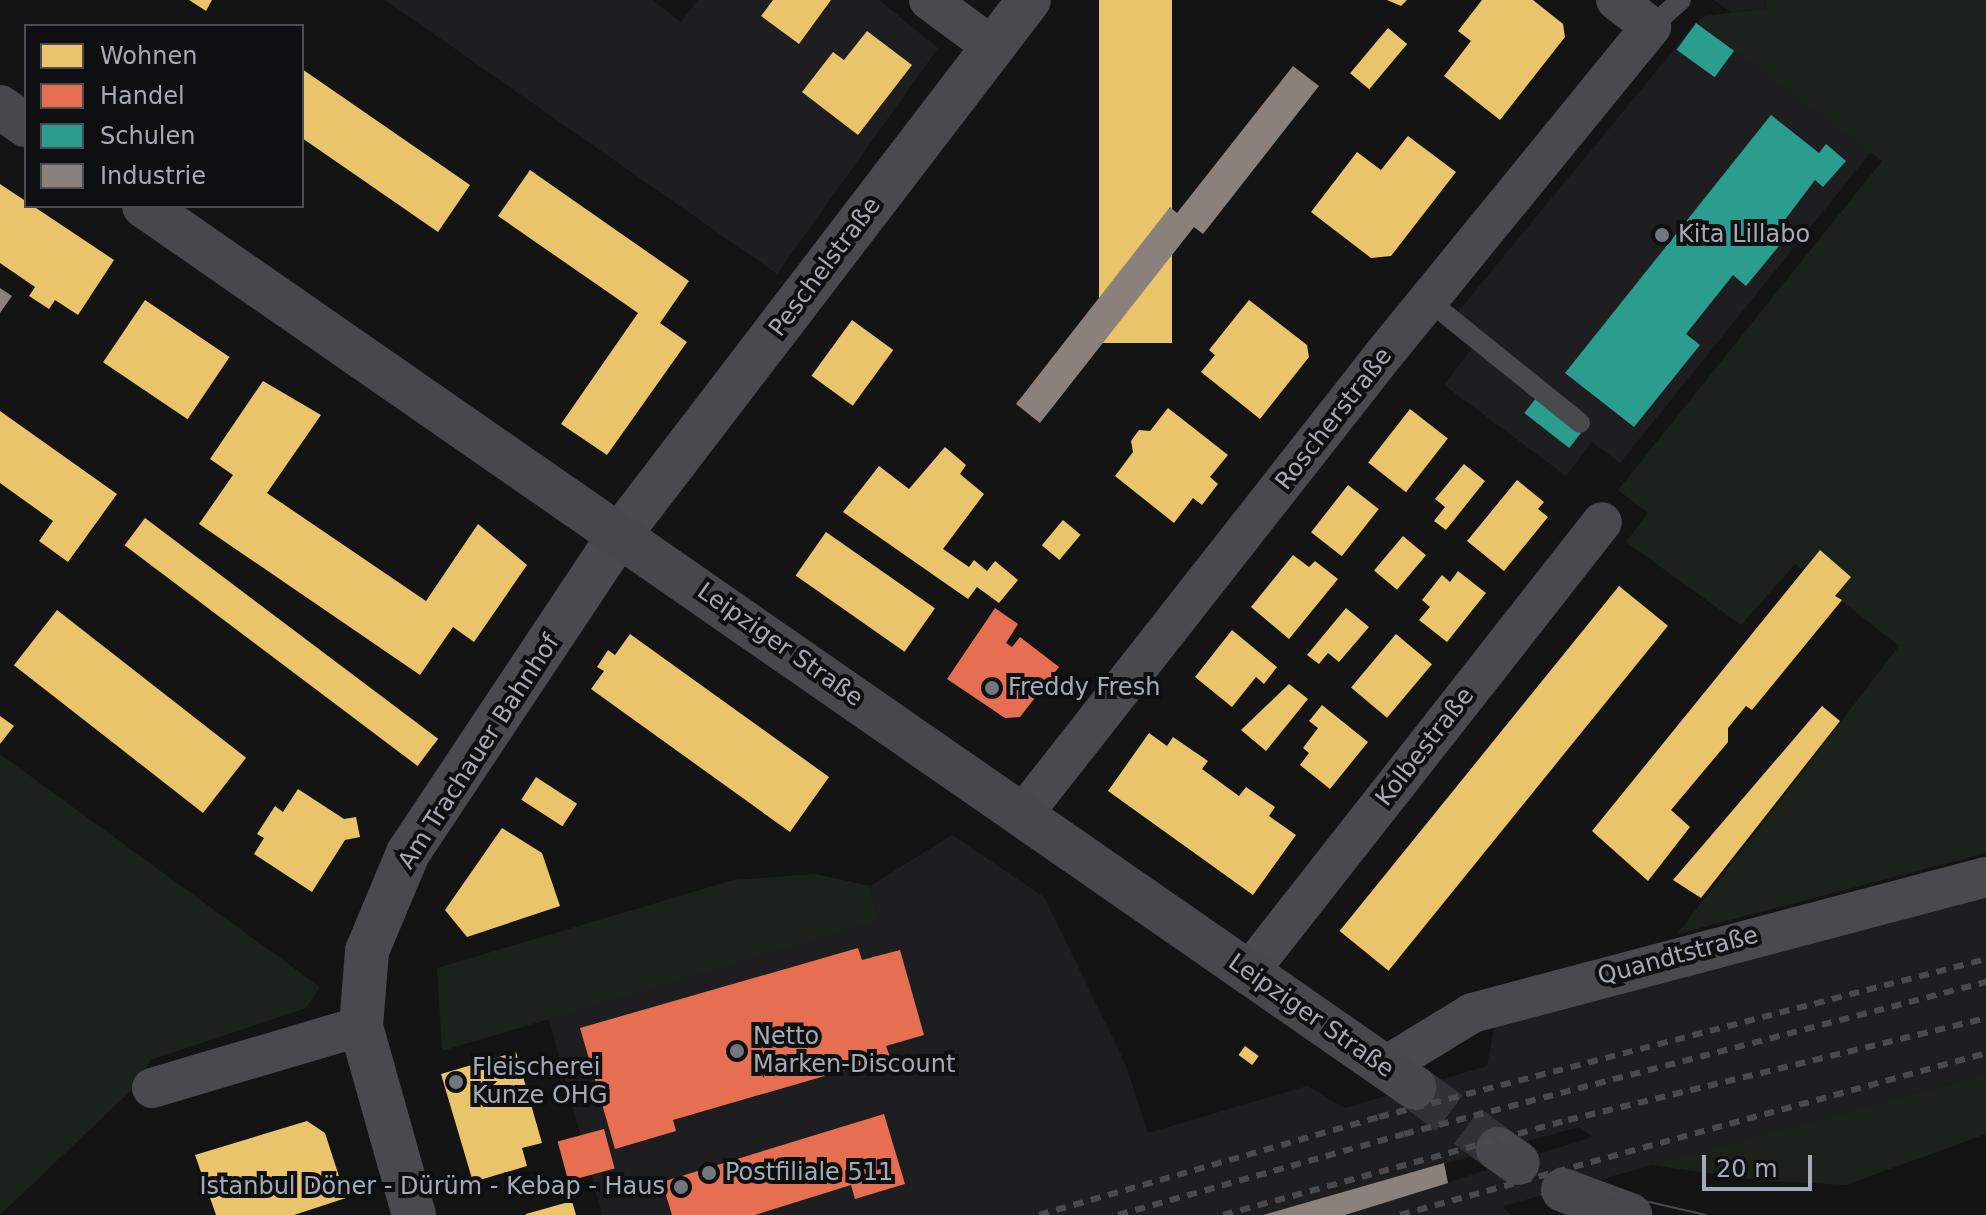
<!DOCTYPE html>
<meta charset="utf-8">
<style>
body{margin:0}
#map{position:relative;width:1986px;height:1215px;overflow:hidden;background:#141415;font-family:"DejaVu Sans",sans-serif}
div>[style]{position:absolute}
.built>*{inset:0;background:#1e1e21}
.green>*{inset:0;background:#1a221b}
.homes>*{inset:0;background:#e9c46a;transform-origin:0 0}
.shops>*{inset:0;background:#e76f51;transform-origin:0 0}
.schools>*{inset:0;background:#2a9d8f;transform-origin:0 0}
.industry>*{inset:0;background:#8a817c}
.secondary-tunnel>*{height:44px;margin-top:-22px;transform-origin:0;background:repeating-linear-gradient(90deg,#313235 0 44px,transparent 0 66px)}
.service>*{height:20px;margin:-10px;padding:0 10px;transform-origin:10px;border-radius:10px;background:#484a4e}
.minor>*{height:40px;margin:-20px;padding:0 20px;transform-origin:20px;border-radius:20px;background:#484a4e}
.tertiary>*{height:44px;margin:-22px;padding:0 22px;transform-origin:22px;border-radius:22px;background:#484a4e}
.secondary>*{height:44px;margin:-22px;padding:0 22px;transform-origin:22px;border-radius:22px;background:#46484c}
.tram>*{height:2px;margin:-1px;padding:0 1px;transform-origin:1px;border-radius:1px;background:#484a4d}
.rail>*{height:6px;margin-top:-3px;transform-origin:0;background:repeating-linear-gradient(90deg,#484a4d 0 10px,transparent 0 18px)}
.dots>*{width:22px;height:22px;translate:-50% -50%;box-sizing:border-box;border:4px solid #0e0f10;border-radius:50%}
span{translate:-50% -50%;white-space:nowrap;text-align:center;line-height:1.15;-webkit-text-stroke:8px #0e0f10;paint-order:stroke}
.poi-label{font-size:24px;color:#a4abb7}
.left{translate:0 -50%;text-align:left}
.right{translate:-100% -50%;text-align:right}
.street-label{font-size:24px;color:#a4abb7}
.legend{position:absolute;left:24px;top:24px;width:280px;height:184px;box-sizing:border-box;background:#0e0f10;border:2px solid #4a4d53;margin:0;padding:10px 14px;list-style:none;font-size:24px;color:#a4abb7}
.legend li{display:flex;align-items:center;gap:16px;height:40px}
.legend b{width:40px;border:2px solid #4a4d53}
.scale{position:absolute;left:1702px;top:1155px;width:110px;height:36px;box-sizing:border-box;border:4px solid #a4abb7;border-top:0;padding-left:10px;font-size:24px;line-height:28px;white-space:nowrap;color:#a4abb7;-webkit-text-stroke:6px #0e0f10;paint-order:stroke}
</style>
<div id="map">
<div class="built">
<i style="clip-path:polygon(385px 0,652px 0,681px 22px,698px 0,879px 0,938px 48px,777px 274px)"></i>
<i style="clip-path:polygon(1714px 0,1765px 0,1766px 8px,1731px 12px)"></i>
<i style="clip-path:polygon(1696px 23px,1871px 152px,1620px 463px,1592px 442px,1566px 476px,1444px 385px,1472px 348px,1452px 319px)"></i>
<i style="clip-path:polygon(evenodd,952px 835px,1044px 897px,1125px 1063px,1148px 1133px,1307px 1086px,1345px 1108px,1487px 1066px,1494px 1028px,1986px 891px,1986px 1074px,1503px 1206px,1510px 1214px,1506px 1215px,602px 1215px,548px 1016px,878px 921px,870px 886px,952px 835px,1579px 1127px,1592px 1137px,1347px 1214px,1341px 1192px,1579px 1127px)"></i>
</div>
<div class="green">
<i style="clip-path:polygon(1765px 0,1986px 0,1986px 853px,1677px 934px,1899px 646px,1795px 564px,1741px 625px,1626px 542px,1648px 513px,1618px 490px,1882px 161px,1696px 23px,1705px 16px,1766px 8px)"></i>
<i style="clip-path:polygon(0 754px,320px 987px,306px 1008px,150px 1060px,140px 1082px,0 1215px)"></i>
<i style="clip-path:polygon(816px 874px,870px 886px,878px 921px,442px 1051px,437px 968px,733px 880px)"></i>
<i style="clip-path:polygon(1986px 1074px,1986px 1134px,1846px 1185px,1757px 1180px,1651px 1165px)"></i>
</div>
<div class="homes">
<i style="clip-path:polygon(189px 0,212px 0,206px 11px)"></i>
<i style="clip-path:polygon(773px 0,831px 0,799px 44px,761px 16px)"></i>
<i style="left:1099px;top:0;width:73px;height:343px"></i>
<i style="clip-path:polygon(1387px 0,1407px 0,1401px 6px)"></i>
<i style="clip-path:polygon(1482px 0,1533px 0,1563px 24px,1565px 37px,1500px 120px,1444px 76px,1471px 41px,1458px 31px)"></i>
<i style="left:1388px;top:28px;width:25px;height:59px;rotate:40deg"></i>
<i style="clip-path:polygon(867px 31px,912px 65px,858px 135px,802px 92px,833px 52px,844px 60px)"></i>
<i style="clip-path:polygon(302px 69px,470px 185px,438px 232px,302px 138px)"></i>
<i style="clip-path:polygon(1408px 136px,1456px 172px,1391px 256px,1371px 258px,1311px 212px,1357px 152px,1381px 170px)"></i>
<i style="clip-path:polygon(530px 170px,689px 281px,660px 323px,687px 342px,607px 455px,561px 424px,638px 313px,498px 216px)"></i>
<i style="clip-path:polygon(0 184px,114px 260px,78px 315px,55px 300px,49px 309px,29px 296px,35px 287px,0 263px)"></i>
<i style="left:145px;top:300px;width:102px;height:75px;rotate:34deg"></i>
<i style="clip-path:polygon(1249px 300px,1307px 345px,1309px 357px,1260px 419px,1201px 372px,1215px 355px,1209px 350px)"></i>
<i style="left:852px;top:320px;width:51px;height:69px;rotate:36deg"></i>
<i style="clip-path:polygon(263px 381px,321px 415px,267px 493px,426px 601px,478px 524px,527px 565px,474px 642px,453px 627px,420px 675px,199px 524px,233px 475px,210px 459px)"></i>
<i style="clip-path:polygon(1168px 408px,1228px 455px,1210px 477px,1218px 484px,1202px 505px,1193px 498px,1174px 523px,1115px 476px,1133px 452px,1131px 441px,1139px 430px,1150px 431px)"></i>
<i style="left:1410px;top:409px;width:48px;height:68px;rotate:38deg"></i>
<i style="clip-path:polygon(0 411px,117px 494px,68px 562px,39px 541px,53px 521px,0 483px)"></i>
<i style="clip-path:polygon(945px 447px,966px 465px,960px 474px,984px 494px,943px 549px,969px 567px,974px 560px,987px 571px,995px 561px,1018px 580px,999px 603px,977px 587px,968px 599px,843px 512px,879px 466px,909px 489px)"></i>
<i style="clip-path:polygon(1464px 464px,1485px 481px,1446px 530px,1434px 521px,1445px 507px,1435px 499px)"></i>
<i style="clip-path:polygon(1517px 480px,1544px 502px,1538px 509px,1548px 517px,1504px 571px,1467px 541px)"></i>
<i style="left:1348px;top:485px;width:39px;height:60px;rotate:38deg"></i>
<i style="left:145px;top:518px;width:367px;height:34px;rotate:37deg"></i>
<i style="left:1063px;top:520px;width:23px;height:33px;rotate:40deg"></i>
<i style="left:826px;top:532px;width:133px;height:53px;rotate:35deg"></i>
<i style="left:1403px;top:536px;width:30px;height:45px;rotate:40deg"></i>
<i style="clip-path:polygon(1820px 550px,1851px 577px,1835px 596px,1842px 600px,1752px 710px,1746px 706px,1728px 728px,1728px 742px,1671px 810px,1690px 827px,1648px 881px,1592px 831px)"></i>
<i style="clip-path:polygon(1293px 555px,1309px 567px,1315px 561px,1338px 579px,1289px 639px,1251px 607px)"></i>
<i style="clip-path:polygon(1458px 571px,1486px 593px,1447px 642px,1419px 620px,1430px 607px,1422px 600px,1442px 575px,1450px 582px)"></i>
<i style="left:1619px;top:586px;width:63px;height:444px;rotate:39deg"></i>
<i style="clip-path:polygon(1346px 608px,1369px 627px,1339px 662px,1328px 653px,1319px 664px,1307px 655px)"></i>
<i style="left:57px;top:610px;width:240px;height:70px;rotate:38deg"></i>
<i style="clip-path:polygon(1232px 630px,1277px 667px,1264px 684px,1256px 677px,1232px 707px,1195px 677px)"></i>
<i style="clip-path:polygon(630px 634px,829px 777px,790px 832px,591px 689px,604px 671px,597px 667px,608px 650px,615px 655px)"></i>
<i style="left:1396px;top:634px;width:47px;height:70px;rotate:40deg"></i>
<i style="clip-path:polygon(1289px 684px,1308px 699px,1266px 751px,1241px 730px)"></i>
<i style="clip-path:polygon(1322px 705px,1368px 742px,1330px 789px,1300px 765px,1309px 753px,1303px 748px,1318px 728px,1309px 721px)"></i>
<i style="clip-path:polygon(1822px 706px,1840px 721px,1701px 898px,1673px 880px)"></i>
<i style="clip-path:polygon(0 716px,14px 726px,0 744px)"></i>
<i style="clip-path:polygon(1149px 733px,1167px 746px,1173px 737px,1208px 761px,1202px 769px,1239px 796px,1246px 787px,1275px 807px,1269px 816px,1296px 835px,1253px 895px,1108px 791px)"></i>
<i style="left:536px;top:777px;width:49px;height:27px;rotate:33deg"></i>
<i style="clip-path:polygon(298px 789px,344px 819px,356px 817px,360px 837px,345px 840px,312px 892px,254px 854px,264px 838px,257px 834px,275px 806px,283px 812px)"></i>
<i style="clip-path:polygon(502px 828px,542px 853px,560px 906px,467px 937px,445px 910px)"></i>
<i style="left:1245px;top:1046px;width:17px;height:11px;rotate:36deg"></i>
<i style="clip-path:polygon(516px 1052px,542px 1143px,522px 1148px,527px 1166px,473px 1182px,441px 1074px)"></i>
<i style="clip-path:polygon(307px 1121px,325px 1133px,346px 1198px,294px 1215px,216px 1215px,195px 1155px)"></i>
<i style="clip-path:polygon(572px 1201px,576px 1215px,526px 1215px,526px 1214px)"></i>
</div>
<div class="shops">
<i style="clip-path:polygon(995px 608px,1018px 624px,1006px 643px,1012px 647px,1020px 637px,1059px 667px,1020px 717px,1005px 718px,947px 679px)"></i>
<i style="clip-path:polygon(858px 948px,862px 960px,900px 950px,924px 1035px,886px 1046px,890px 1057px,673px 1120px,676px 1131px,615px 1149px,580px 1028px)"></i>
<i style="clip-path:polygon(884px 1114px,905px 1184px,855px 1199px,851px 1185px,755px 1215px,672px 1215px,662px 1182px)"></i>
<i style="left:604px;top:1129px;width:41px;height:48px;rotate:75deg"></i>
</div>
<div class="schools">
<i style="left:1696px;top:23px;width:47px;height:33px;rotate:36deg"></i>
<i style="clip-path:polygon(1771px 115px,1819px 153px,1826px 144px,1846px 161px,1823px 187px,1815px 180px,1784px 221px,1793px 229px,1746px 286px,1733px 275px,1686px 334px,1700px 345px,1634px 427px,1565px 373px)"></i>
<i style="left:1536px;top:398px;width:57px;height:19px;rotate:38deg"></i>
</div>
<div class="industry">
<i style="clip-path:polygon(1293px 66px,1319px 86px,1203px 234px,1194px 227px,1040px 423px,1016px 404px,1170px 207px,1177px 213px)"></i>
<i style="clip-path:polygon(0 288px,12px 296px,0 313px)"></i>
<i style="clip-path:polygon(1444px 1163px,1448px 1183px,1345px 1215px,1263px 1215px)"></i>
</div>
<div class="secondary-tunnel">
<i style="left:1414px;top:1087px;width:104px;rotate:36.4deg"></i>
</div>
<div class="service">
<i style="left:1651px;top:27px;width:40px;rotate:-42deg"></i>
<i style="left:1429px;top:301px;width:194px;rotate:38.9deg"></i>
</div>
<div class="minor">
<i style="left:929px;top:0;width:79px;rotate:36.3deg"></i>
<i style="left:1023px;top:814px;width:586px;rotate:-51.86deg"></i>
<i style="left:1385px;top:353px;width:421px;rotate:-50.8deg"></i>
<i style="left:1651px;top:27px;width:44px;rotate:-142.4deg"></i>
<i style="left:1248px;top:973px;width:573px;rotate:-51.87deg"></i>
<i style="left:1384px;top:1067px;width:103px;rotate:-31.5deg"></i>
<i style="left:1472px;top:1013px;width:532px;rotate:-14.82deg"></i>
<i style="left:152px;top:1088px;width:218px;rotate:-16.5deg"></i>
</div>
<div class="tertiary">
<i style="left:414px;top:1215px;width:196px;rotate:-105.7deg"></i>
<i style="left:361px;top:1026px;width:75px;rotate:-85.4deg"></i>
<i style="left:367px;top:951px;width:106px;rotate:-67.3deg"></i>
<i style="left:408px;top:853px;width:384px;rotate:-56.4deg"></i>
<i style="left:621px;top:533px;width:671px;rotate:-52.57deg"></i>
</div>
<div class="secondary">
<i style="left:0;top:107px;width:32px;rotate:35deg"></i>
<i style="left:144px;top:206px;width:1546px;rotate:34.75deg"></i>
<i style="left:1498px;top:1149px;width:24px;rotate:35deg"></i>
<i style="left:1563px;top:1190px;width:72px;rotate:20.5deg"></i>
</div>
<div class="tram">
<i style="left:0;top:96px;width:32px;rotate:35deg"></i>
<i style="left:0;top:114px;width:32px;rotate:35deg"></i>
<i style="left:132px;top:206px;width:589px;rotate:34.55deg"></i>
<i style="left:617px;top:540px;width:957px;rotate:35.22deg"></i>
<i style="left:159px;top:206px;width:1541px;rotate:34.72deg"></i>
<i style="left:1510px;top:1145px;width:25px;rotate:34deg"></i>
<i style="left:1483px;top:1152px;width:27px;rotate:36deg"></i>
<i style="left:1580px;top:1186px;width:129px;rotate:13deg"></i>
<i style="left:1542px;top:1194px;width:45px;rotate:27.7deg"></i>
</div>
<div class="rail">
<i style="left:1039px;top:1215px;width:354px;rotate:-16.1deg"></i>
<i style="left:1379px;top:1117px;width:627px;rotate:-14.59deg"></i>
<i style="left:1118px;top:1215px;width:297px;rotate:-15.8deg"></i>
<i style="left:1404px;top:1134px;width:602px;rotate:-14.64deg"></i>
<i style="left:1223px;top:1215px;width:358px;rotate:-15.4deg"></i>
<i style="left:1568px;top:1120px;width:430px;rotate:-13.7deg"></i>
<i style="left:1400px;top:1215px;width:608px;rotate:-15.45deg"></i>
</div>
<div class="dots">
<i style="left:1662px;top:235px;background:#72767e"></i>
<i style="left:992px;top:688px;background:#72767e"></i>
<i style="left:737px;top:1051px;background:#72767e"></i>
<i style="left:456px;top:1082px;background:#72767e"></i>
<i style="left:709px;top:1173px;background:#72767e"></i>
<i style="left:681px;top:1187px;background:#72767e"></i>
</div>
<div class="poi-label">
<span class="left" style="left:1678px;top:235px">Kita Lillabo</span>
<span class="left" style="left:1008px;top:688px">Freddy Fresh</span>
<span class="left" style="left:753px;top:1051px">Netto<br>Marken-Discount</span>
<span class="left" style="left:472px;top:1082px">Fleischerei<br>Kunze OHG</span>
<span class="left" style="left:725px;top:1173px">Postfiliale 511</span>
<span class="right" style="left:665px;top:1187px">Istanbul Döner - Dürüm - Kebap - Haus</span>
</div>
<div class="street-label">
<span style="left:825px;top:267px;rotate:-53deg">Peschelstraße</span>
<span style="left:1334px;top:419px;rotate:-52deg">Roscherstraße</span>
<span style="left:780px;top:645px;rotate:35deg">Leipziger Straße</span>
<span style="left:1425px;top:747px;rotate:-52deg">Kolbestraße</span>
<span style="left:479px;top:752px;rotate:-57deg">Am Trachauer Bahnhof</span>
<span style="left:1678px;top:956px;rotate:-15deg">Quandtstraße</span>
<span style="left:1311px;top:1016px;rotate:35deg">Leipziger Straße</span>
</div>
<ul class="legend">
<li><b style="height:22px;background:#e9c46a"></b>Wohnen</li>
<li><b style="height:22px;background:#e76f51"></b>Handel</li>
<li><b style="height:22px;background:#2a9d8f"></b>Schulen</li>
<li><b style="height:22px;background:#8a817c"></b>Industrie</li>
</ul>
<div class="scale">20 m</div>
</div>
